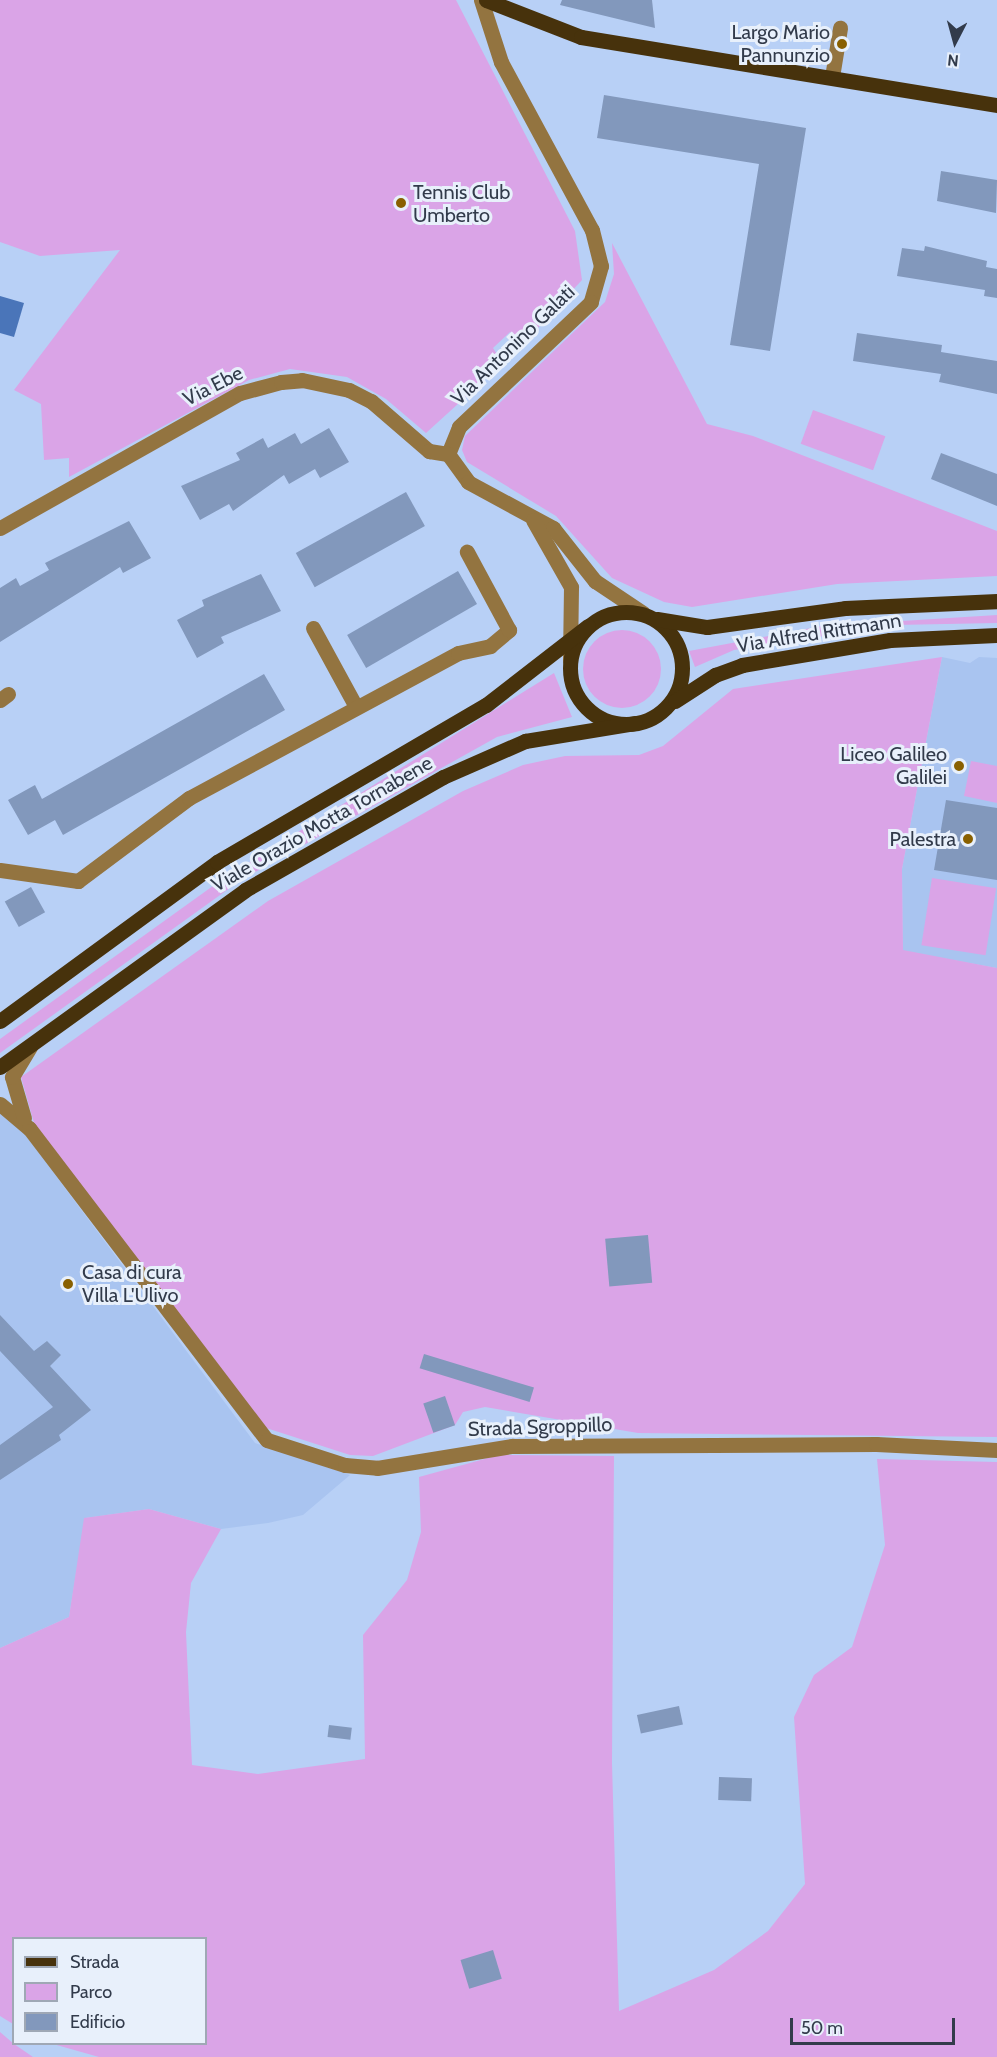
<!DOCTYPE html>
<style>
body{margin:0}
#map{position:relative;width:997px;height:2057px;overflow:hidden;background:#b8d0f6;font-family:Cabin,sans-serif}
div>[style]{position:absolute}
.built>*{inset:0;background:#a9c4f0}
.green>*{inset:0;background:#daa4e7;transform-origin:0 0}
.round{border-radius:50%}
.water>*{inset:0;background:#4a75b9}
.building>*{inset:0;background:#8298bc;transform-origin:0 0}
.minor>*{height:15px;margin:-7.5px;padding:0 7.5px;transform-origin:7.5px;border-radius:7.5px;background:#937440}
.major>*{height:15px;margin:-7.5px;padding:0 7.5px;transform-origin:7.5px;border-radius:7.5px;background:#47320c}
.major>.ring{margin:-7.5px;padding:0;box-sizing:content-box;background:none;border:15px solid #47320c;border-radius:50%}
.dots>*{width:16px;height:16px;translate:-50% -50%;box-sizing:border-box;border:3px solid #e8f0fb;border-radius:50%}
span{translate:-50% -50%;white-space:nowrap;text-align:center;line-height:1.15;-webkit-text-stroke:6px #e8f0fb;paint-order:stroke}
.poi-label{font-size:20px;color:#323b4b}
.right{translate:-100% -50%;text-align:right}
.left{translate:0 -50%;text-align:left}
.street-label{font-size:20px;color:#323b4b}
.legend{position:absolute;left:12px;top:1937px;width:195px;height:108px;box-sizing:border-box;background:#e8f0fb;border:2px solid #9fa8b5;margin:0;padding:8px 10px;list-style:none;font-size:18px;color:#323b4b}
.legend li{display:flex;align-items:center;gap:12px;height:30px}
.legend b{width:30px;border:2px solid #9fa8b5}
.north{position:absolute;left:925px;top:12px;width:60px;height:60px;-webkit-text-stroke:4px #e8f0fb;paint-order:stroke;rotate:186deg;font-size:16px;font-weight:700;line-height:24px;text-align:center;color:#323b4b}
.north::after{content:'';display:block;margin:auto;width:21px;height:27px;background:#323b4b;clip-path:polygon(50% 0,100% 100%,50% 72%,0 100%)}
.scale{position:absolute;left:790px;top:2018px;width:165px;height:27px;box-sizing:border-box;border:3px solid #323b4b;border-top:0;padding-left:8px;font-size:18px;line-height:21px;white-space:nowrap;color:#323b4b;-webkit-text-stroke:4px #e8f0fb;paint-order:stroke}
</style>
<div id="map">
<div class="built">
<i style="clip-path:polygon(942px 657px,970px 663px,979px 657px,997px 658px,997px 968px,903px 951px,902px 869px)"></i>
<i style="clip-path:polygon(0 1109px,18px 1125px,255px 1443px,350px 1475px,303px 1515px,268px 1523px,221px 1529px,149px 1509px,85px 1518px,69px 1617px,0 1648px)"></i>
</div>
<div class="green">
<i style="clip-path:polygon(0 0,456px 0,575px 231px,582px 280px,525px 342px,510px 332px,493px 348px,503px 363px,426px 433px,386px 399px,347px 377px,290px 369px,249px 380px,69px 477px,69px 458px,44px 460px,41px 404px,14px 390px,120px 250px,40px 256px,0 242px)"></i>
<i style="clip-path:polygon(612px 243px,707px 424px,753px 436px,997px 531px,997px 576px,837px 584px,692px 607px,664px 602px,612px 578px,556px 516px,467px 462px,462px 450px,465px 436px,605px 302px,614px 274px)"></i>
<i style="left:813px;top:410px;width:77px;height:36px;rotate:20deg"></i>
<i style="clip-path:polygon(997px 615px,997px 623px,895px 625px,734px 650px,695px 667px,689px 651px,822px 626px)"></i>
<i class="round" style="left:583px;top:630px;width:78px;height:78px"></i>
<i style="clip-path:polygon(942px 657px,902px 869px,903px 950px,997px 968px,997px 1437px,638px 1433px,485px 1407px,463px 1412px,455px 1425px,373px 1456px,350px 1455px,260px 1426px,34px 1123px,21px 1077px,268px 901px,463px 791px,523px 765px,565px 756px,639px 755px,663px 746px,733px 689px)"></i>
<i style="clip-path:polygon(554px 673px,572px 717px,497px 737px,241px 880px,0 1053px,0 1039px,224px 878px)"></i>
<i style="clip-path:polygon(971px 761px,997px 766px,997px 803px,964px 796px)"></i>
<i style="left:932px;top:878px;width:65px;height:68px;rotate:9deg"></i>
<i style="clip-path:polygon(499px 1455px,614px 1456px,612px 1763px,619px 2011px,714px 1970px,768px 1931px,805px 1884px,794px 1717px,814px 1675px,852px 1647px,885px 1545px,877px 1459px,997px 1462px,997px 2057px,99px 2057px,53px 2044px,206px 2044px,206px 1938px,14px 1938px,13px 2024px,0 2016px,0 1648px,69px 1617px,84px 1518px,149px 1509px,221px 1529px,191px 1583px,186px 1632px,192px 1765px,258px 1774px,365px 1759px,363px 1635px,407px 1580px,421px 1532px,419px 1477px)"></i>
<i style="clip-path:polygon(0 2032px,14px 2044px,33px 2057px,0 2057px)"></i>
</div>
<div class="water">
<i style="clip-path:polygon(0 296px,24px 303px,14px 337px,0 333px)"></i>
</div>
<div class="building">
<i style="clip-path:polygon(562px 0,652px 0,655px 28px,560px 5px)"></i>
<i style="clip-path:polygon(604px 95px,806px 128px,770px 351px,730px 345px,759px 164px,597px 138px)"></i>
<i style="clip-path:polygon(941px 171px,997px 180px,996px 213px,937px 201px)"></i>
<i style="clip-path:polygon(925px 246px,987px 261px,986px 267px,997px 269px,997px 298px,984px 296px,985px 290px,897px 276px,902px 248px,924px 251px)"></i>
<i style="clip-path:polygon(857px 333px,942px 345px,941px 352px,997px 361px,997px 394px,939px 382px,941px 374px,853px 361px)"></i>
<i style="clip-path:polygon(329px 428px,349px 462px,320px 478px,315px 469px,289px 484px,284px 475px,233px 511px,229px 504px,200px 520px,181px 486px,240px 460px,236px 453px,263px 438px,268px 448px,295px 433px,301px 444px)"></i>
<i style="clip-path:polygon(941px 453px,997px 474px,997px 506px,931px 479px)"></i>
<i style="left:406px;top:492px;width:39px;height:126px;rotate:61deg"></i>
<i style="clip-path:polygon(129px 521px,151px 558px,123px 573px,120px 567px,0 642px,0 588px,16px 578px,20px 586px,49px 570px,45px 563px)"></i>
<i style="left:458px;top:571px;width:38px;height:128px;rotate:60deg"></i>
<i style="clip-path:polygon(261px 574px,281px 611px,221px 637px,224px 643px,197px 658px,177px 620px,204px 606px,202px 600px)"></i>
<i style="clip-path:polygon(264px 674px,285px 710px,63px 835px,55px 820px,28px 835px,8px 800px,35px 785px,42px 799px)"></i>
<i style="clip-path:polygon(946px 800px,997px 808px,997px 880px,934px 870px)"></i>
<i style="left:31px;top:887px;width:29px;height:30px;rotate:61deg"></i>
<i style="left:648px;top:1235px;width:48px;height:43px;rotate:85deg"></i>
<i style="clip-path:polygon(0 1315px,34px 1351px,47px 1341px,61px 1355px,50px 1366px,91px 1410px,59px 1435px,61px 1440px,0 1480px,0 1445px,53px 1407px,0 1351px)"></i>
<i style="left:424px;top:1354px;width:115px;height:15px;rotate:17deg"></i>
<i style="left:445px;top:1396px;width:31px;height:23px;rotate:71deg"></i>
<i style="left:679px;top:1706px;width:19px;height:43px;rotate:78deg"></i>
<i style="left:329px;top:1725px;width:23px;height:12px;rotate:7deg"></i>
<i style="left:719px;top:1777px;width:33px;height:23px;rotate:2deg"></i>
<i style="left:493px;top:1950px;width:30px;height:34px;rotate:73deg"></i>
</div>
<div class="minor">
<i style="left:481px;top:0;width:65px;rotate:72.1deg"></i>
<i style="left:501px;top:62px;width:191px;rotate:61.6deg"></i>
<i style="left:592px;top:230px;width:37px;rotate:76deg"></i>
<i style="left:601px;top:266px;width:37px;rotate:106deg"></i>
<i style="left:591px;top:302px;width:182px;rotate:136.6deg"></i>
<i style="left:459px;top:427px;width:29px;rotate:112deg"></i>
<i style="left:448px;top:454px;width:34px;rotate:54deg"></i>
<i style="left:468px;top:482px;width:97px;rotate:28.4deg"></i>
<i style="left:553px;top:528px;width:68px;rotate:51.6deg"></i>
<i style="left:595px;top:581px;width:58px;rotate:33.7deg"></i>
<i style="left:832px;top:77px;width:50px;rotate:-80.7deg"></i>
<i style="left:533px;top:520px;width:77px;rotate:60.4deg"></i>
<i style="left:571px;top:587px;width:73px;rotate:90.8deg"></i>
<i style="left:0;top:528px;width:275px;rotate:-29.4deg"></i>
<i style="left:240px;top:393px;width:42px;rotate:-15deg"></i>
<i style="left:281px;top:382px;width:21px;rotate:-5deg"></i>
<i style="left:302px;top:380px;width:48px;rotate:12deg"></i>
<i style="left:349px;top:390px;width:25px;rotate:27deg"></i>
<i style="left:371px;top:401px;width:77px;rotate:40.8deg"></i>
<i style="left:429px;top:451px;width:19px;rotate:9deg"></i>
<i style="left:313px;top:628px;width:90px;rotate:61.4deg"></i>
<i style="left:0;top:700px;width:10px;rotate:-37deg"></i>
<i style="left:0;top:870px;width:79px;rotate:8deg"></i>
<i style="left:78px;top:881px;width:139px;rotate:-36.8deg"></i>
<i style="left:189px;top:798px;width:306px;rotate:-28.3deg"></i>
<i style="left:458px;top:653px;width:33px;rotate:-12deg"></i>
<i style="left:490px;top:646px;width:25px;rotate:-40deg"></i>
<i style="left:509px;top:630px;width:89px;rotate:-118.3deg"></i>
<i style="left:0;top:1104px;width:38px;rotate:40deg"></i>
<i style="left:29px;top:1128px;width:392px;rotate:52.7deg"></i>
<i style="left:267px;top:1440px;width:82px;rotate:17.8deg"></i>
<i style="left:345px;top:1465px;width:32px;rotate:5deg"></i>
<i style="left:377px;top:1468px;width:137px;rotate:-9.3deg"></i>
<i style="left:512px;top:1446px;width:364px;rotate:-0.3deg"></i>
<i style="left:876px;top:1444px;width:121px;rotate:2.8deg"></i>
<i style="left:24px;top:1118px;width:43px;rotate:-106.3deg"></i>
<i style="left:12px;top:1077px;width:35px;rotate:-59deg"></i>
</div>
<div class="major">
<i style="left:486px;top:0;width:102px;rotate:21.3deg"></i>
<i style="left:581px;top:37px;width:422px;rotate:9.3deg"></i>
<i class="ring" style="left:570px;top:612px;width:97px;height:97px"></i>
<i style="left:657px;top:619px;width:51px;rotate:9.1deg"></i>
<i style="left:707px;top:627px;width:139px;rotate:-7.8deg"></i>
<i style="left:845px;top:608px;width:152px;rotate:-2.6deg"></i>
<i style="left:675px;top:701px;width:48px;rotate:-33deg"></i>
<i style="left:715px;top:675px;width:29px;rotate:-20deg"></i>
<i style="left:742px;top:665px;width:150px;rotate:-9.6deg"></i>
<i style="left:890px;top:640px;width:107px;rotate:-2.7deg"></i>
<i style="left:0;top:1021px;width:269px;rotate:-36.2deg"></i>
<i style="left:217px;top:862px;width:311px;rotate:-30.3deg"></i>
<i style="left:486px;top:705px;width:129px;rotate:-37.8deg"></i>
<i style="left:0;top:1067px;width:302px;rotate:-35.8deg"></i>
<i style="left:245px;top:890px;width:228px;rotate:-29.7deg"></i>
<i style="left:443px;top:777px;width:90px;rotate:-23.7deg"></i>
<i style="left:525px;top:741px;width:111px;rotate:-9.3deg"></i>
</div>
<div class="dots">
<i style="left:842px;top:44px;background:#896000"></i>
<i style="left:401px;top:203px;background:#896000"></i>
<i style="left:959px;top:766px;background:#896000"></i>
<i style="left:968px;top:839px;background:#896000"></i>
<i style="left:68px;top:1284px;background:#896000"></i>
</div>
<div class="poi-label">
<span class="right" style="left:830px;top:44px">Largo Mario<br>Pannunzio</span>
<span class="left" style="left:413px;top:204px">Tennis Club<br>Umberto</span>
<span class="right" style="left:947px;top:766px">Liceo Galileo<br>Galilei</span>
<span class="right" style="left:956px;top:839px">Palestra</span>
<span class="left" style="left:82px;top:1284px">Casa di cura<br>Villa L'Ulivo</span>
</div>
<div class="street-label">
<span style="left:513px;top:345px;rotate:-44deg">Via Antonino Galati</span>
<span style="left:213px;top:386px;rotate:-27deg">Via Ebe</span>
<span style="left:819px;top:633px;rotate:-9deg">Via Alfred Rittmann</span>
<span style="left:322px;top:824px;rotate:-30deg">Viale Orazio Motta Tornabene</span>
<span style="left:540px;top:1427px;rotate:-2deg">Strada Sgroppillo</span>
</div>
<ul class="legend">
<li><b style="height:8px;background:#47320c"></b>Strada</li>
<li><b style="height:16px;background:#daa4e7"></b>Parco</li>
<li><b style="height:16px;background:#8298bc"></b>Edificio</li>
</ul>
<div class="north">N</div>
<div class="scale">50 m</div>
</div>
